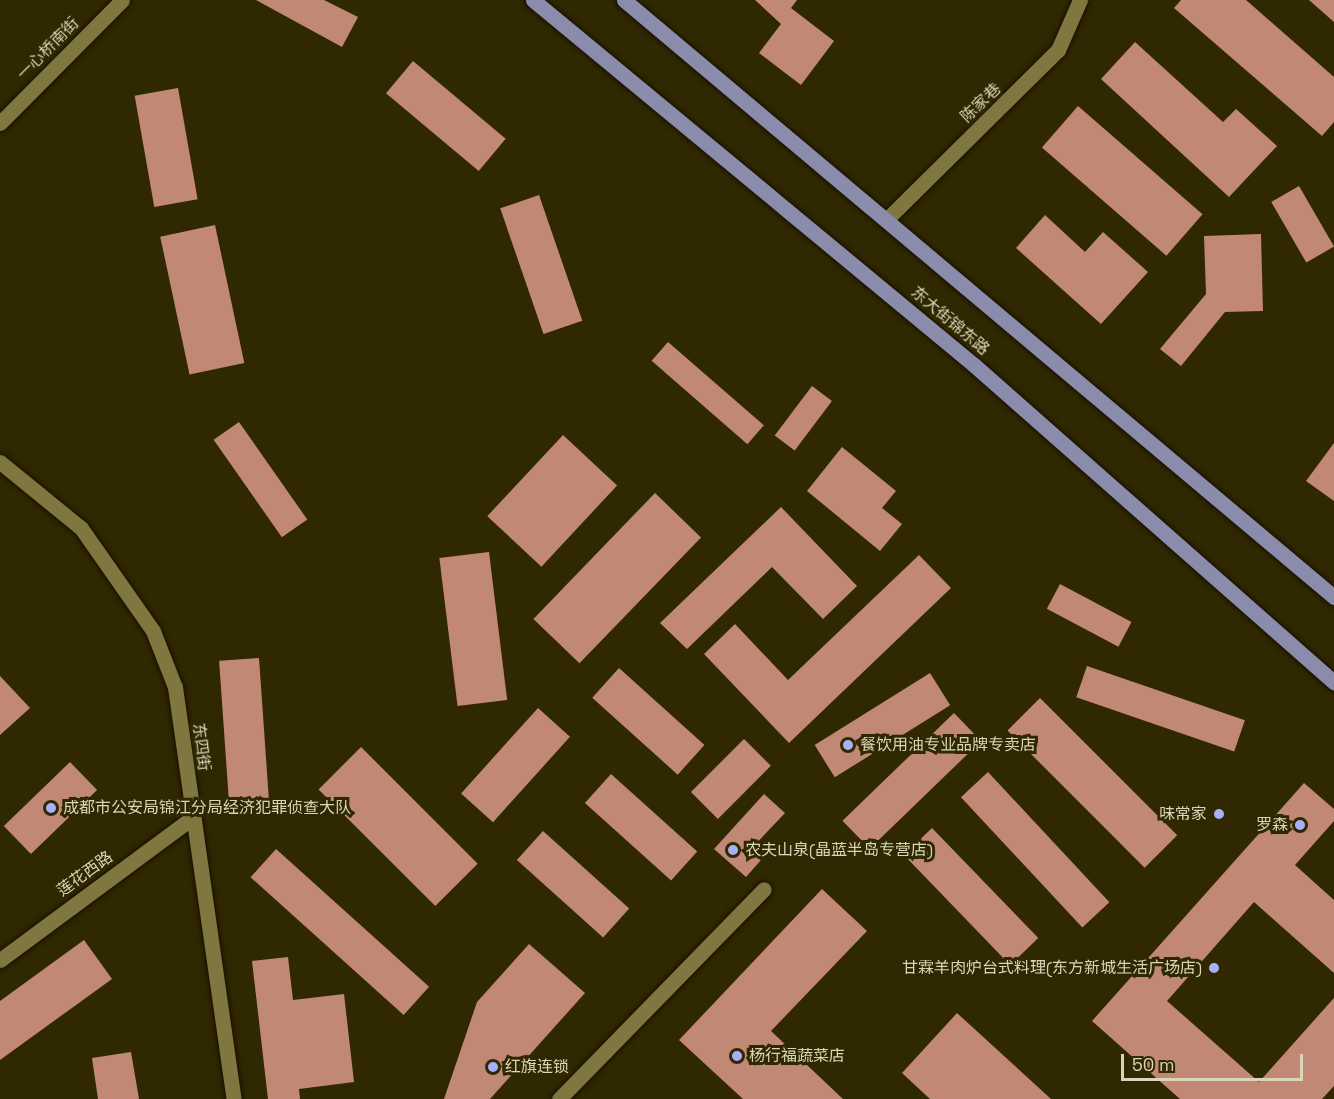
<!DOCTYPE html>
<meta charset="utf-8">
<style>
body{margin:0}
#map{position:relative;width:1334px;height:1099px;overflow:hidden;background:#302800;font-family:"Space Grotesk","Noto Sans SC",sans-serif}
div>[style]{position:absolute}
.building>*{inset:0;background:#c18876;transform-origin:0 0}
.roads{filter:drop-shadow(0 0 2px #161100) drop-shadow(0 0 2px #161100)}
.street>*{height:15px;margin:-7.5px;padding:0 7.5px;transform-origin:7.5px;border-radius:7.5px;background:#80763f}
.primary>*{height:15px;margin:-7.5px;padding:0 7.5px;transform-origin:7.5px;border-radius:7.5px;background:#8b8bab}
.dots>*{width:16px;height:16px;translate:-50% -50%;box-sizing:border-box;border:3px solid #302800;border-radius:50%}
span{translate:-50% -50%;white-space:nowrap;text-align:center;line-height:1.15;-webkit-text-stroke:6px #302800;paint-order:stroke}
.street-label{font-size:16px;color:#dad5b9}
.poi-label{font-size:16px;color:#dad5b9}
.left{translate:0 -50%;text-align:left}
.right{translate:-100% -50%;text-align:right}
.scale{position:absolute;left:1121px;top:1054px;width:182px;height:27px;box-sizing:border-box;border:3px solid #dad5b9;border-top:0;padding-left:8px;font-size:18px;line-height:21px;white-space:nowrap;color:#dad5b9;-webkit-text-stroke:4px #302800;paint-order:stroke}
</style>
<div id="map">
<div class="building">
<i style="clip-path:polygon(256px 0,324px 0,358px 17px,342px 47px)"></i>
<i style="clip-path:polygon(755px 0,797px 0,791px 8px,834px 41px,801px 85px,759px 53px,781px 24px)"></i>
<i style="clip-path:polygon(1181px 0,1246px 0,1334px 77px,1334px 122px,1322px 136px,1174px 8px)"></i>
<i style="clip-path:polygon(1309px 0,1334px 0,1334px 22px)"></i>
<i style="clip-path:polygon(1135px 42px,1223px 122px,1236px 109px,1277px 146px,1229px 197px,1101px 79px)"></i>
<i style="left:413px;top:61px;width:121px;height:42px;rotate:40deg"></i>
<i style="left:178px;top:88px;width:113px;height:44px;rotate:80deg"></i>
<i style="left:1078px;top:106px;width:165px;height:55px;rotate:41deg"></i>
<i style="left:1299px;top:186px;width:70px;height:32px;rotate:60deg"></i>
<i style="left:539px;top:195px;width:133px;height:41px;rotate:71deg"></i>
<i style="clip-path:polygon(1045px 215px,1085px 252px,1103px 232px,1148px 272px,1101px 324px,1016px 248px)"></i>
<i style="left:215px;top:225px;width:141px;height:56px;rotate:78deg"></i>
<i style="clip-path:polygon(1261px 234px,1263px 311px,1225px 312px,1181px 366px,1160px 349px,1206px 294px,1204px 236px)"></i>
<i style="left:668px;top:342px;width:127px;height:25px;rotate:41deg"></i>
<i style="left:812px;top:386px;width:25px;height:62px;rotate:37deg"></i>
<i style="left:239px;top:422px;width:119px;height:31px;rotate:55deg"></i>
<i style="left:563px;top:435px;width:74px;height:111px;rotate:43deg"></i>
<i style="clip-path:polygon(1334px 443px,1334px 501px,1306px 481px)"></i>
<i style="clip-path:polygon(842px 447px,896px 491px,882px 508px,902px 524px,880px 551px,807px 491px)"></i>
<i style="left:655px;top:493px;width:64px;height:175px;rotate:44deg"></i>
<i style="clip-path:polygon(781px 507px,857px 586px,823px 619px,772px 567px,687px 649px,660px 623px)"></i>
<i style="left:489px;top:552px;width:149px;height:50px;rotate:83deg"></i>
<i style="clip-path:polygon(919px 555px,951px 588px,789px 743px,704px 654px,735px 624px,788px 680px)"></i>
<i style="left:1060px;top:584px;width:81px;height:28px;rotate:28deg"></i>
<i style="left:259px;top:658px;width:147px;height:40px;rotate:86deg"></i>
<i style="left:1087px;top:666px;width:167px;height:33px;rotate:19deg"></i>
<i style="left:619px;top:668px;width:115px;height:40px;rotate:42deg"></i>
<i style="left:930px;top:673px;width:38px;height:136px;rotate:58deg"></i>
<i style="clip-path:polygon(0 676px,30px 708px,0 735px)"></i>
<i style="left:1040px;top:698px;width:194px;height:46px;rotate:45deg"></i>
<i style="left:538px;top:708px;width:43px;height:115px;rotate:42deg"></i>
<i style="left:954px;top:713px;width:39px;height:155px;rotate:46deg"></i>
<i style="left:744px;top:739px;width:38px;height:75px;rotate:45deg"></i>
<i style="left:361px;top:747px;width:165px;height:60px;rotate:45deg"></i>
<i style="left:70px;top:762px;width:39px;height:92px;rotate:46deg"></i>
<i style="left:988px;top:772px;width:178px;height:37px;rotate:47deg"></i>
<i style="left:611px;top:774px;width:116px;height:39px;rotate:42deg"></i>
<i style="clip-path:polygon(1304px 783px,1334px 809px,1334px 821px,1295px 865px,1334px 900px,1334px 973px,1254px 902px,1167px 1001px,1259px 1082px,1334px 998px,1334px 1086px,1322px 1099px,1180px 1099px,1092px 1021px)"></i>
<i style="clip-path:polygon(764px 794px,785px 813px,750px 850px,761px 860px,746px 877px,714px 849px)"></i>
<i style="left:932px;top:828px;width:153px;height:39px;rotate:46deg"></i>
<i style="left:543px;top:831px;width:116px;height:39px;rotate:42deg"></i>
<i style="left:276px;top:849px;width:206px;height:38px;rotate:42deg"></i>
<i style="clip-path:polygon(822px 889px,867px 931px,771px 1031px,843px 1099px,743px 1099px,679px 1040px)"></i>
<i style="clip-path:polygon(84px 940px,112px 979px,0 1060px,0 1001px)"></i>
<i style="clip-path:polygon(529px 944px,585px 993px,490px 1099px,444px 1099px,477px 1002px)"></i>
<i style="clip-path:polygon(288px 957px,293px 1000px,344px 994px,354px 1082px,299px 1089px,300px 1099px,268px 1099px,252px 961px)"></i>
<i style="clip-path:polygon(957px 1013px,1051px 1099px,930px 1099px,902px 1073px)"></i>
<i style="clip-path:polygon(131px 1052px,139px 1099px,98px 1099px,92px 1058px)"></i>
</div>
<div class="roads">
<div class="street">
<i style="left:0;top:123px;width:173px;rotate:-45.2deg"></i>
<i style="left:888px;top:218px;width:239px;rotate:-44.7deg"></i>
<i style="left:1058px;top:50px;width:55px;rotate:-66.3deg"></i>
<i style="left:0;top:462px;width:104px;rotate:39.2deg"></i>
<i style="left:81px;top:528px;width:126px;rotate:55deg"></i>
<i style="left:153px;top:631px;width:60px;rotate:68.6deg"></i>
<i style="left:175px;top:687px;width:416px;rotate:81.9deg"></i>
<i style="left:0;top:960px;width:239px;rotate:-36.5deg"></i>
<i style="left:559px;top:1099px;width:293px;rotate:-45.7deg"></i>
</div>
<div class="primary">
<i style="left:533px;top:0;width:572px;rotate:39.61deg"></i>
<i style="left:974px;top:365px;width:480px;rotate:41.4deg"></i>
<i style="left:624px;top:0;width:928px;rotate:40.06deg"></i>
</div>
</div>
<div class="dots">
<i style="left:848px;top:745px;background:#a8b0fc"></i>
<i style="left:51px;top:808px;background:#a8b0fc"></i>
<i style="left:1219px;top:814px;background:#a8b0fc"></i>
<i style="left:1300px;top:825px;background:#a8b0fc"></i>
<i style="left:733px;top:850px;background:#a8b0fc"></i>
<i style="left:1214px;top:968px;background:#a8b0fc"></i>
<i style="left:737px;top:1056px;background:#a8b0fc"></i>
<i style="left:493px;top:1067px;background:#a8b0fc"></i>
</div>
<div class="street-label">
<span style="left:48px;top:49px;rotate:-45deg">一心桥南街</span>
<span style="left:981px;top:103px;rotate:-44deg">陈家巷</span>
<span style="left:950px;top:321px;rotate:40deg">东大街锦东路</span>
<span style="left:201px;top:747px;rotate:83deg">东四街</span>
<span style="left:85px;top:874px;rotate:-36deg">莲花西路</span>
</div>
<div class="poi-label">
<span class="left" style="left:860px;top:745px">餐饮用油专业品牌专卖店</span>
<span class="left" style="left:63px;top:808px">成都市公安局锦江分局经济犯罪侦查大队</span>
<span class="right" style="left:1207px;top:814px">味常家</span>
<span class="right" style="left:1288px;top:825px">罗森</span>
<span class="left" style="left:745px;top:850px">农夫山泉(晶蓝半岛专营店)</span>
<span class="right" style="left:1202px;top:968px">甘霖羊肉炉台式料理(东方新城生活广场店)</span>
<span class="left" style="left:749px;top:1056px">杨行福蔬菜店</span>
<span class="left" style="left:505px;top:1067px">红旗连锁</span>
</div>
<div class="scale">50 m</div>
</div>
